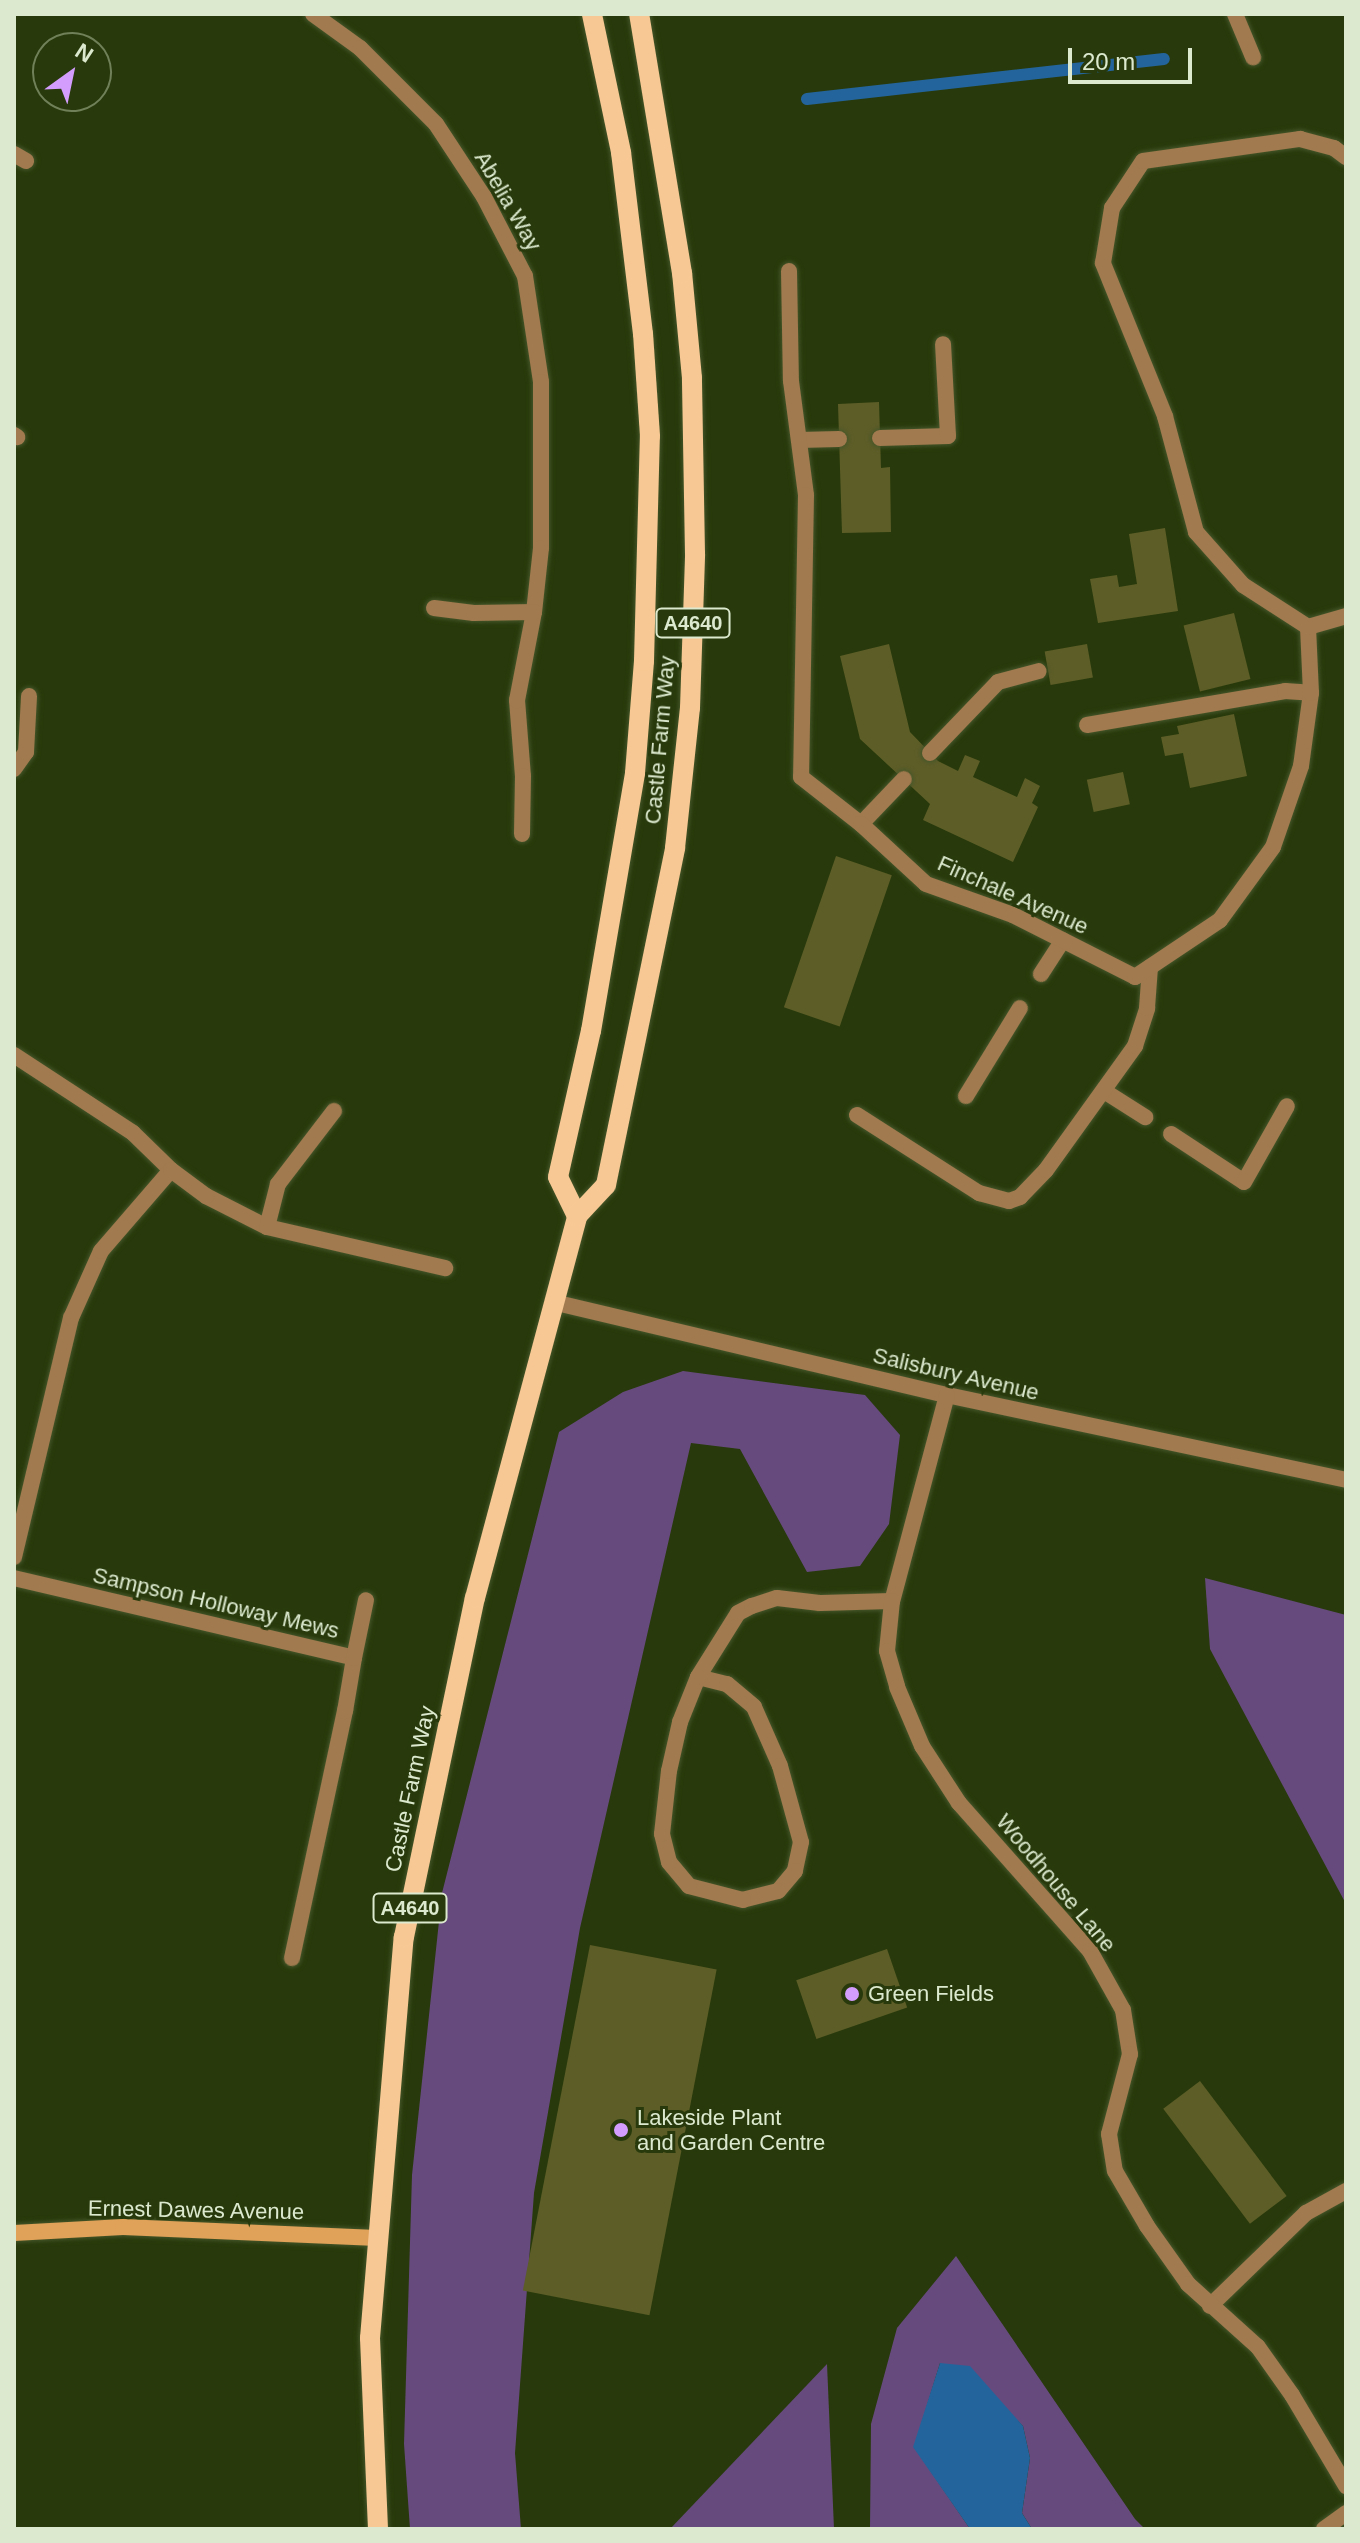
<!DOCTYPE html>
<style>
body{margin:0}
#map{position:relative;width:1360px;height:2543px;overflow:hidden;background:#283a0b;font-family:Helvetica,sans-serif}
div>[style]{position:absolute}
.green>*{inset:0;background:#664a7e}
.water>*{inset:0;background:#24649c}
.stream>*{height:12px;margin:-6px;padding:0 6px;transform-origin:6px;border-radius:6px;background:#24649c}
.building>*{inset:0;background:#5d5d28;transform-origin:0 0}
.roads{filter:drop-shadow(0 0 2px #45562a) drop-shadow(0 0 2px #45562a)}
.lane>*{height:16px;margin:-8px;padding:0 8px;transform-origin:8px;border-radius:8px;background:#a17a4f}
.street>*{height:16px;margin:-8px;padding:0 8px;transform-origin:8px;border-radius:8px;background:#a17a4f}
.secondary>*{height:16px;margin:-8px;padding:0 8px;transform-origin:8px;border-radius:8px;background:#e0a159}
.primary>*{height:20px;margin:-10px;padding:0 10px;transform-origin:10px;border-radius:10px;background:#f8c894}
.dots>*{width:22px;height:22px;translate:-50% -50%;box-sizing:border-box;border:4px solid #283a0b;border-radius:50%}
span{translate:-50% -50%;white-space:nowrap;text-align:center;line-height:1.15;-webkit-text-stroke:6px #283a0b;paint-order:stroke}
.shield-label span{padding:2px 6px;background:#283a0b;border:2px solid;border-radius:6px;-webkit-text-stroke-width:0}
.shield-label{font-size:20px;color:#dce9cf;font-weight:700}
.street-label{font-size:22px;color:#dce9cf}
.poi-label{font-size:22px;color:#dce9cf}
.left{translate:0 -50%;text-align:left}
.frame{position:absolute;inset:0;border:16px solid #dce9cf;pointer-events:none}
.north{position:absolute;left:32px;top:32px;width:80px;height:80px;box-sizing:border-box;background:#283a0b;border:2px solid #708059;border-radius:50%;rotate:33deg;font-size:22px;font-weight:700;line-height:32px;text-align:center;color:#dce9cf}
.north::after{content:'';display:block;margin:auto;width:28px;height:36px;background:#d29dfd;clip-path:polygon(50% 0,100% 100%,50% 72%,0 100%)}
.scale{position:absolute;left:1068px;top:48px;width:124px;height:36px;box-sizing:border-box;border:4px solid #dce9cf;border-top:0;padding-left:10px;font-size:24px;line-height:28px;white-space:nowrap;color:#dce9cf;-webkit-text-stroke:6px #283a0b;paint-order:stroke}
</style>
<div id="map">
<div class="green">
<i style="clip-path:polygon(683px 1371px,865px 1395px,900px 1435px,889px 1524px,860px 1566px,807px 1572px,740px 1449px,691px 1443px,580px 1928px,534px 2193px,515px 2453px,521px 2529px,410px 2529px,404px 2444px,412px 2175px,442px 1893px,559px 1432px,623px 1392px)"></i>
<i style="clip-path:polygon(1205px 1578px,1346px 1615px,1346px 1904px,1210px 1649px)"></i>
<i style="clip-path:polygon(956px 2256px,1135px 2519px,1145px 2529px,1032px 2529px,1022px 2513px,1030px 2458px,1023px 2426px,999px 2402px,940px 2363px,914px 2447px,970px 2529px,870px 2529px,871px 2424px,897px 2328px)"></i>
<i style="clip-path:polygon(827px 2364px,834px 2529px,670px 2529px)"></i>
</div>
<div class="water">
<i style="clip-path:polygon(940px 2363px,970px 2366px,1023px 2426px,1030px 2458px,1022px 2513px,1032px 2529px,970px 2529px,913px 2447px)"></i>
</div>
<div class="stream">
<i style="left:807px;top:99px;width:359px;rotate:-6.4deg"></i>
</div>
<div class="building">
<i style="clip-path:polygon(879px 402px,881px 468px,890px 467px,891px 532px,842px 533px,838px 404px)"></i>
<i style="clip-path:polygon(1165px 528px,1178px 611px,1098px 623px,1090px 579px,1117px 575px,1119px 587px,1137px 584px,1129px 534px)"></i>
<i style="left:1234px;top:613px;width:68px;height:52px;rotate:76deg"></i>
<i style="clip-path:polygon(889px 644px,910px 732px,938px 761px,958px 771px,965px 755px,980px 761px,973px 777px,1017px 797px,1025px 778px,1040px 786px,1032px 803px,1038px 807px,1013px 862px,923px 820px,930px 804px,860px 739px,840px 656px)"></i>
<i style="left:1087px;top:644px;width:34px;height:43px;rotate:80deg"></i>
<i style="clip-path:polygon(1234px 714px,1247px 776px,1190px 788px,1183px 753px,1165px 756px,1161px 737px,1179px 734px,1177px 726px)"></i>
<i style="left:1123px;top:772px;width:33px;height:37px;rotate:78deg"></i>
<i style="left:836px;top:856px;width:59px;height:160px;rotate:19deg"></i>
<i style="left:590px;top:1945px;width:129px;height:352px;rotate:11deg"></i>
<i style="left:887px;top:1949px;width:62px;height:96px;rotate:71deg"></i>
<i style="left:1200px;top:2081px;width:144px;height:46px;rotate:53deg"></i>
</div>
<div class="roads">
<div class="lane">
<i style="left:1235px;top:14px;width:47px;rotate:67.3deg"></i>
<i style="left:1103px;top:263px;width:56px;rotate:-80.7deg"></i>
<i style="left:1112px;top:208px;width:56px;rotate:-56.6deg"></i>
<i style="left:1143px;top:161px;width:159px;rotate:-8deg"></i>
<i style="left:1300px;top:139px;width:35px;rotate:15deg"></i>
<i style="left:1334px;top:148px;width:15px;rotate:37deg"></i>
<i style="left:14px;top:435px;width:4px;rotate:34deg"></i>
<i style="left:880px;top:438px;width:68px;rotate:-1.7deg"></i>
<i style="left:948px;top:436px;width:92px;rotate:-93.1deg"></i>
<i style="left:799px;top:440px;width:40px;rotate:-1.4deg"></i>
<i style="left:517px;top:700px;width:76px;rotate:85.5deg"></i>
<i style="left:523px;top:776px;width:58px;rotate:91deg"></i>
<i style="left:1087px;top:725px;width:201px;rotate:-9.7deg"></i>
<i style="left:1285px;top:691px;width:26px;rotate:4deg"></i>
<i style="left:930px;top:753px;width:98px;rotate:-46.2deg"></i>
<i style="left:998px;top:682px;width:42px;rotate:-15deg"></i>
<i style="left:861px;top:824px;width:62px;rotate:-46.3deg"></i>
<i style="left:1041px;top:974px;width:40px;rotate:-57.1deg"></i>
<i style="left:14px;top:1055px;width:142px;rotate:33.2deg"></i>
<i style="left:1104px;top:1091px;width:49px;rotate:32.4deg"></i>
<i style="left:966px;top:1096px;width:103px;rotate:-58.5deg"></i>
<i style="left:857px;top:1115px;width:145px;rotate:32.6deg"></i>
<i style="left:979px;top:1193px;width:31px;rotate:15deg"></i>
<i style="left:1009px;top:1201px;width:12px;rotate:-20deg"></i>
<i style="left:1020px;top:1197px;width:37px;rotate:-46deg"></i>
<i style="left:1046px;top:1170px;width:153px;rotate:-54.3deg"></i>
<i style="left:1135px;top:1046px;width:40px;rotate:-72deg"></i>
<i style="left:1147px;top:1008px;width:41px;rotate:-85.8deg"></i>
<i style="left:1171px;top:1134px;width:87px;rotate:33.3deg"></i>
<i style="left:1244px;top:1182px;width:87px;rotate:-60.5deg"></i>
<i style="left:206px;top:1196px;width:68px;rotate:26.9deg"></i>
<i style="left:267px;top:1227px;width:183px;rotate:13deg"></i>
<i style="left:267px;top:1227px;width:44px;rotate:-75.7deg"></i>
<i style="left:278px;top:1184px;width:92px;rotate:-52.5deg"></i>
<i style="left:698px;top:1677px;width:30px;rotate:14deg"></i>
<i style="left:727px;top:1684px;width:35px;rotate:40deg"></i>
<i style="left:754px;top:1707px;width:64px;rotate:66.2deg"></i>
<i style="left:780px;top:1766px;width:79px;rotate:74.6deg"></i>
<i style="left:801px;top:1842px;width:30px;rotate:102deg"></i>
<i style="left:795px;top:1871px;width:26px;rotate:130deg"></i>
<i style="left:778px;top:1891px;width:36px;rotate:166deg"></i>
<i style="left:743px;top:1900px;width:56px;rotate:-165.5deg"></i>
<i style="left:689px;top:1886px;width:31px;rotate:-130deg"></i>
<i style="left:669px;top:1862px;width:29px;rotate:-104deg"></i>
<i style="left:662px;top:1834px;width:63px;rotate:-83.7deg"></i>
<i style="left:669px;top:1771px;width:50px;rotate:-77.3deg"></i>
<i style="left:680px;top:1722px;width:48px;rotate:-68.2deg"></i>
<i style="left:698px;top:1677px;width:75px;rotate:-58deg"></i>
<i style="left:738px;top:1613px;width:16px;rotate:-27deg"></i>
<i style="left:752px;top:1606px;width:26px;rotate:-18deg"></i>
<i style="left:777px;top:1598px;width:43px;rotate:6.6deg"></i>
<i style="left:820px;top:1603px;width:72px;rotate:-1.6deg"></i>
<i style="left:292px;top:1958px;width:253px;rotate:-77.9deg"></i>
<i style="left:1210px;top:2306px;width:134px;rotate:-44.1deg"></i>
<i style="left:1306px;top:2213px;width:46px;rotate:-28.8deg"></i>
</div>
<div class="street">
<i style="left:313px;top:14px;width:58px;rotate:35.9deg"></i>
<i style="left:360px;top:48px;width:107px;rotate:45deg"></i>
<i style="left:436px;top:124px;width:87px;rotate:56.7deg"></i>
<i style="left:484px;top:197px;width:89px;rotate:62.6deg"></i>
<i style="left:525px;top:276px;width:107px;rotate:81.4deg"></i>
<i style="left:541px;top:382px;width:166px;rotate:90deg"></i>
<i style="left:541px;top:548px;width:64px;rotate:96.2deg"></i>
<i style="left:534px;top:612px;width:90px;rotate:100.9deg"></i>
<i style="left:14px;top:154px;width:14px;rotate:30deg"></i>
<i style="left:789px;top:271px;width:110px;rotate:89deg"></i>
<i style="left:791px;top:381px;width:115px;rotate:82.5deg"></i>
<i style="left:806px;top:495px;width:282px;rotate:91deg"></i>
<i style="left:801px;top:777px;width:76px;rotate:38.1deg"></i>
<i style="left:861px;top:824px;width:88px;rotate:42.7deg"></i>
<i style="left:926px;top:884px;width:92px;rotate:19.6deg"></i>
<i style="left:1013px;top:915px;width:137px;rotate:26.9deg"></i>
<i style="left:1135px;top:977px;width:102px;rotate:-33.8deg"></i>
<i style="left:1220px;top:920px;width:90px;rotate:-54deg"></i>
<i style="left:1273px;top:847px;width:86px;rotate:-70.9deg"></i>
<i style="left:1301px;top:766px;width:74px;rotate:-82.2deg"></i>
<i style="left:1311px;top:693px;width:66px;rotate:-92.6deg"></i>
<i style="left:1308px;top:627px;width:77px;rotate:-147.1deg"></i>
<i style="left:1243px;top:585px;width:71px;rotate:-131.6deg"></i>
<i style="left:1196px;top:532px;width:120px;rotate:-105deg"></i>
<i style="left:1165px;top:416px;width:165px;rotate:-112.1deg"></i>
<i style="left:434px;top:608px;width:40px;rotate:7.1deg"></i>
<i style="left:474px;top:613px;width:60px;rotate:-1deg"></i>
<i style="left:1308px;top:627px;width:40px;rotate:-16deg"></i>
<i style="left:14px;top:769px;width:21px;rotate:-55deg"></i>
<i style="left:26px;top:752px;width:56px;rotate:-86.9deg"></i>
<i style="left:133px;top:1133px;width:53px;rotate:44.2deg"></i>
<i style="left:557px;top:1303px;width:401px;rotate:13.3deg"></i>
<i style="left:947px;top:1395px;width:408px;rotate:12deg"></i>
<i style="left:947px;top:1395px;width:213px;rotate:104.9deg"></i>
<i style="left:892px;top:1601px;width:50px;rotate:95.7deg"></i>
<i style="left:887px;top:1651px;width:37px;rotate:74deg"></i>
<i style="left:897px;top:1687px;width:64px;rotate:67deg"></i>
<i style="left:922px;top:1746px;width:68px;rotate:57deg"></i>
<i style="left:959px;top:1803px;width:198px;rotate:48.5deg"></i>
<i style="left:1090px;top:1951px;width:68px;rotate:60.8deg"></i>
<i style="left:1123px;top:2010px;width:45px;rotate:81deg"></i>
<i style="left:1130px;top:2054px;width:83px;rotate:104.7deg"></i>
<i style="left:1109px;top:2134px;width:37px;rotate:81deg"></i>
<i style="left:1115px;top:2171px;width:64px;rotate:59.8deg"></i>
<i style="left:1147px;top:2226px;width:71px;rotate:54.7deg"></i>
<i style="left:1188px;top:2284px;width:94px;rotate:42deg"></i>
<i style="left:1258px;top:2347px;width:59px;rotate:54.7deg"></i>
<i style="left:1292px;top:2395px;width:106px;rotate:59.3deg"></i>
<i style="left:14px;top:1557px;width:246px;rotate:-76.6deg"></i>
<i style="left:71px;top:1318px;width:73px;rotate:-65.9deg"></i>
<i style="left:101px;top:1251px;width:107px;rotate:-49.2deg"></i>
<i style="left:171px;top:1170px;width:44px;rotate:36.6deg"></i>
<i style="left:14px;top:1578px;width:349px;rotate:13.2deg"></i>
<i style="left:354px;top:1658px;width:54px;rotate:99.6deg"></i>
<i style="left:354px;top:1658px;width:59px;rotate:-78.3deg"></i>
<i style="left:1324px;top:2529px;width:27px;rotate:-36deg"></i>
</div>
<div class="secondary">
<i style="left:14px;top:2233px;width:109px;rotate:-3.2deg"></i>
<i style="left:123px;top:2227px;width:254px;rotate:2.5deg"></i>
</div>
<div class="primary">
<i style="left:577px;top:1216px;width:43px;rotate:-116deg"></i>
<i style="left:558px;top:1177px;width:150px;rotate:-77.3deg"></i>
<i style="left:591px;top:1031px;width:262px;rotate:-80.3deg"></i>
<i style="left:635px;top:773px;width:112px;rotate:-85.4deg"></i>
<i style="left:644px;top:661px;width:225px;rotate:-88.5deg"></i>
<i style="left:650px;top:436px;width:102px;rotate:-93.9deg"></i>
<i style="left:643px;top:334px;width:183px;rotate:-96.9deg"></i>
<i style="left:621px;top:152px;width:141px;rotate:-101.9deg"></i>
<i style="left:378px;top:2529px;width:191px;rotate:-92.4deg"></i>
<i style="left:370px;top:2338px;width:402px;rotate:-85.2deg"></i>
<i style="left:404px;top:1937px;width:346px;rotate:-78.2deg"></i>
<i style="left:475px;top:1598px;width:395px;rotate:-75deg"></i>
<i style="left:577px;top:1216px;width:42px;rotate:-46.9deg"></i>
<i style="left:606px;top:1185px;width:344px;rotate:-78.4deg"></i>
<i style="left:675px;top:848px;width:141px;rotate:-83.9deg"></i>
<i style="left:690px;top:708px;width:154px;rotate:-88.1deg"></i>
<i style="left:695px;top:554px;width:176px;rotate:-91deg"></i>
<i style="left:692px;top:378px;width:105px;rotate:-95.4deg"></i>
<i style="left:682px;top:273px;width:263px;rotate:-99.4deg"></i>
</div>
</div>
<div class="dots">
<i style="left:852px;top:1994px;background:#d29dfd"></i>
<i style="left:621px;top:2130px;background:#d29dfd"></i>
</div>
<div class="shield-label">
<span style="left:693px;top:623px">A4640</span>
<span style="left:410px;top:1908px">A4640</span>
</div>
<div class="street-label">
<span style="left:508px;top:201px;rotate:60deg">Abelia Way</span>
<span style="left:660px;top:740px;rotate:-85deg">Castle Farm Way</span>
<span style="left:1013px;top:895px;rotate:24deg">Finchale Avenue</span>
<span style="left:956px;top:1374px;rotate:13deg">Salisbury Avenue</span>
<span style="left:216px;top:1603px;rotate:13deg">Sampson Holloway Mews</span>
<span style="left:410px;top:1789px;rotate:-78deg">Castle Farm Way</span>
<span style="left:1056px;top:1883px;rotate:50deg">Woodhouse Lane</span>
<span style="left:196px;top:2210px;rotate:1deg">Ernest Dawes Avenue</span>
</div>
<div class="poi-label">
<span class="left" style="left:868px;top:1994px">Green Fields</span>
<span class="left" style="left:637px;top:2130px">Lakeside Plant<br>and Garden Centre</span>
</div>
<div class="frame"></div>
<div class="north">N</div>
<div class="scale">20 m</div>
</div>
